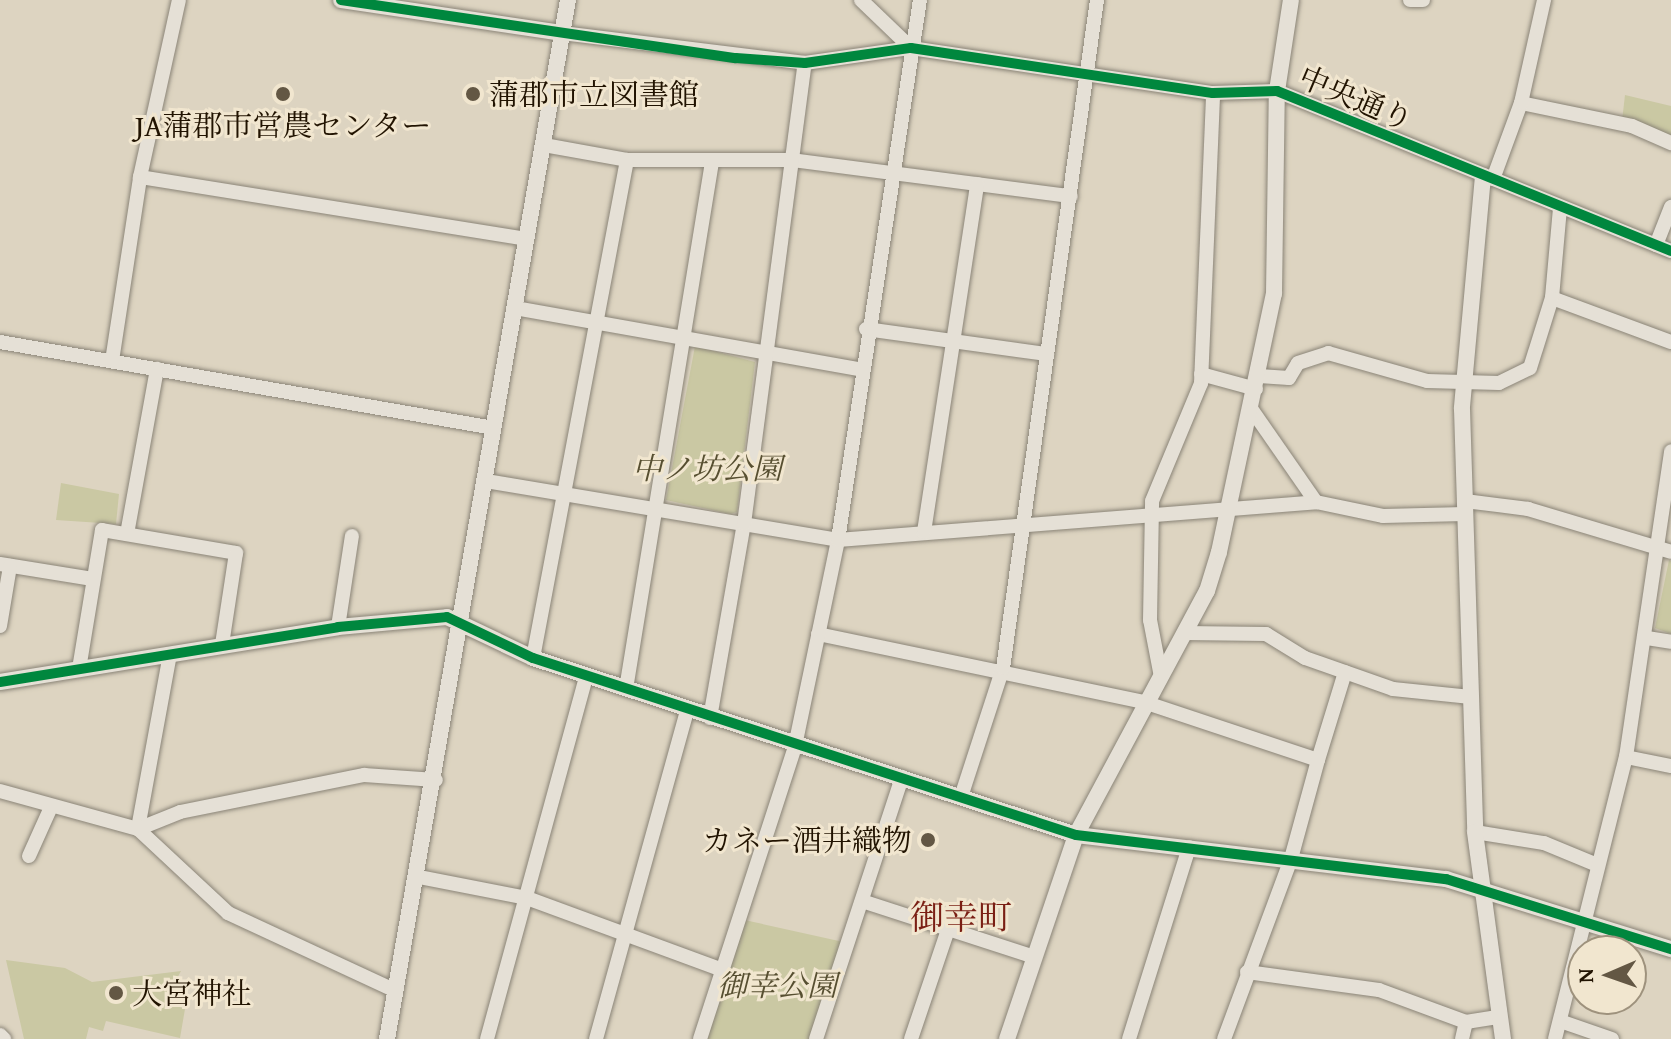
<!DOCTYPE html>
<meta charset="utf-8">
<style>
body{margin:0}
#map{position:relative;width:1671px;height:1039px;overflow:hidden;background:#ddd4c1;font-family:"Gentium Book Plus","Noto Serif JP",serif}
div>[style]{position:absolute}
.green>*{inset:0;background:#cac8a3}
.roads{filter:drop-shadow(0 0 2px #8a8477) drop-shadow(0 0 2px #8a8477)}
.minor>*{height:14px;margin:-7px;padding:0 7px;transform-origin:7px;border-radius:7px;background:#e5e0d6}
.tertiary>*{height:16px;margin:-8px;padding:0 8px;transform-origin:8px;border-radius:8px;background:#e5e0d6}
.cycleway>*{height:10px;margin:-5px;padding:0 5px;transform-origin:5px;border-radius:5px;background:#00873e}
.dots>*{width:22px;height:22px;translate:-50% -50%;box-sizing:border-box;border:4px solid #f1e6cf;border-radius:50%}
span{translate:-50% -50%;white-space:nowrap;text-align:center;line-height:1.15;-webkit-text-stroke:6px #f1e6cf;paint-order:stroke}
.poi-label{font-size:30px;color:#211301}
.left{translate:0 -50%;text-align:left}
.right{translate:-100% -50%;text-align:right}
.street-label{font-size:30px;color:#211301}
.park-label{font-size:30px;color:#574f31;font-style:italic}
.quarter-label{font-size:34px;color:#7a1f14}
.north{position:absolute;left:1567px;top:935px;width:80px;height:80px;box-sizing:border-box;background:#f1e6cf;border:2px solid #9e927d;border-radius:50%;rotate:268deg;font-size:22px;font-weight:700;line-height:32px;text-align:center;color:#211301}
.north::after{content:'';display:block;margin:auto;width:28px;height:36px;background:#635744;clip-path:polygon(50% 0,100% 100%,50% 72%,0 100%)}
</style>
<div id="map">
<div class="green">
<i style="clip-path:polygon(1625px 95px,1671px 106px,1671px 145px,1622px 121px)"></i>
<i style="clip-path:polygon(695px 346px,755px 362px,737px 512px,730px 514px,666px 500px)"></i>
<i style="clip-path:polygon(61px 483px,119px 494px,116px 524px,56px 520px)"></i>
<i style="clip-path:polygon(1669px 560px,1671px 561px,1671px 634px,1655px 628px)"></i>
<i style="clip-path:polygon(740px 919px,848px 943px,816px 1039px,700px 1039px)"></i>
<i style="clip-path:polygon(6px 960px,65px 968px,92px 982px,181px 971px,165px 1001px,185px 1009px,180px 1038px,106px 1021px,103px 1031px,89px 1027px,86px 1039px,24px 1039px)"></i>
</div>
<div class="roads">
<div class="minor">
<i style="left:861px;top:0;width:69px;rotate:43.8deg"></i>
<i style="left:1410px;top:0;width:13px"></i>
<i style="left:562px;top:33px;width:245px;rotate:7deg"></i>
<i style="left:805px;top:63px;width:107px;rotate:-8.1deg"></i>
<i style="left:911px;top:48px;width:305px;rotate:8.5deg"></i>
<i style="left:1213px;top:93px;width:64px;rotate:-1.8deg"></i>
<i style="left:1277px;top:91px;width:425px;rotate:22.1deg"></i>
<i style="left:1521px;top:103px;width:113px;rotate:11.7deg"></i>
<i style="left:1632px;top:126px;width:43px;rotate:23.6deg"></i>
<i style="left:544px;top:145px;width:84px;rotate:10.2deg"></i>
<i style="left:627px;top:160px;width:165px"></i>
<i style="left:792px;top:160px;width:281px;rotate:7.4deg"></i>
<i style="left:140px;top:177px;width:392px;rotate:9.1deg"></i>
<i style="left:1493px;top:179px;width:81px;rotate:-69.8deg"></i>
<i style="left:1521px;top:103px;width:106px;rotate:-77.4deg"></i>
<i style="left:1560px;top:208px;width:90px;rotate:95.1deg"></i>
<i style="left:1552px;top:298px;width:127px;rotate:20.3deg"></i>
<i style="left:1656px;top:245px;width:41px;rotate:-68.5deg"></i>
<i style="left:515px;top:308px;width:352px;rotate:10.1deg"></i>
<i style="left:866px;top:329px;width:183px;rotate:7.9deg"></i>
<i style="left:0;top:342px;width:501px;rotate:9.88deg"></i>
<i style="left:112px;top:361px;width:186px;rotate:-81.3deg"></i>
<i style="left:140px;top:177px;width:181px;rotate:-77.6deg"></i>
<i style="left:1201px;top:374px;width:57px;rotate:15.3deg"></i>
<i style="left:1259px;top:376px;width:30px;rotate:4deg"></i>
<i style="left:1289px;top:378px;width:17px;rotate:-59deg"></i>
<i style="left:1298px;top:363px;width:32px;rotate:-18deg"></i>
<i style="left:1328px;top:353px;width:103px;rotate:15.8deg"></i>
<i style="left:1427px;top:381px;width:72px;rotate:1.6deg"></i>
<i style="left:1499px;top:383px;width:34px;rotate:-26deg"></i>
<i style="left:1530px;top:368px;width:73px;rotate:-72.6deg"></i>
<i style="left:1252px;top:410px;width:112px;rotate:55.2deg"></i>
<i style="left:486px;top:481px;width:357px;rotate:9.5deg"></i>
<i style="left:838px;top:540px;width:480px;rotate:-4.5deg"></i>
<i style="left:1316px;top:502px;width:68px;rotate:11.8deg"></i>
<i style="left:1383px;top:516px;width:82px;rotate:-1.4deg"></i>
<i style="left:1465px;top:501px;width:64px;rotate:7.2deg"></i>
<i style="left:1528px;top:509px;width:149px;rotate:16.7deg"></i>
<i style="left:924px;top:532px;width:352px;rotate:-81.3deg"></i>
<i style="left:127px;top:534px;width:168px;rotate:-79.7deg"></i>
<i style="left:0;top:564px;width:94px;rotate:9.2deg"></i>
<i style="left:0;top:626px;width:61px;rotate:-80.5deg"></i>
<i style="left:338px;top:627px;width:92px;rotate:-81.3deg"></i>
<i style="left:1184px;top:633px;width:82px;rotate:0.7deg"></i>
<i style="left:1266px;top:634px;width:46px;rotate:31.6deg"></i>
<i style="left:1305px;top:658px;width:93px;rotate:19.4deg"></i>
<i style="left:1393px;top:689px;width:78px;rotate:5.9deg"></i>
<i style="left:818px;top:634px;width:336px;rotate:11.8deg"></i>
<i style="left:1147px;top:703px;width:180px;rotate:18.4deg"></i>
<i style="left:1318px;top:760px;width:103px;rotate:105.3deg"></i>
<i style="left:1291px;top:859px;width:192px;rotate:110.4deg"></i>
<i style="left:1647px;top:638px;width:24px;rotate:9deg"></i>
<i style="left:170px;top:654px;width:178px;rotate:100.4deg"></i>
<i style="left:138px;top:829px;width:123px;rotate:43deg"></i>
<i style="left:228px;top:913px;width:185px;rotate:24.9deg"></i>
<i style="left:533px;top:658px;width:507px;rotate:-79.31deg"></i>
<i style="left:79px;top:669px;width:141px;rotate:-80.6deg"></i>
<i style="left:102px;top:530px;width:136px;rotate:9.7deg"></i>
<i style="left:236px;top:553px;width:93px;rotate:98.7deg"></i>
<i style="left:1161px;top:677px;width:58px;rotate:-100.9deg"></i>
<i style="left:1150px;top:620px;width:119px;rotate:-89deg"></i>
<i style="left:1152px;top:501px;width:128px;rotate:-67.4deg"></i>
<i style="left:1201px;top:383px;width:290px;rotate:-87.6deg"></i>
<i style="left:626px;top:689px;width:534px;rotate:-80.73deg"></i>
<i style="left:710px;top:718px;width:197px;rotate:-80.1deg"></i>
<i style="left:744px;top:524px;width:465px;rotate:-82.5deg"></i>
<i style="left:1626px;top:757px;width:46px;rotate:11.3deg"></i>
<i style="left:1318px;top:760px;width:92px;rotate:-72.9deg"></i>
<i style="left:0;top:791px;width:143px;rotate:15.4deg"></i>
<i style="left:138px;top:829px;width:45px;rotate:-22deg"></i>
<i style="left:180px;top:812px;width:188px;rotate:-11.4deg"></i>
<i style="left:364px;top:775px;width:72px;rotate:4deg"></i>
<i style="left:961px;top:797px;width:136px;rotate:-72deg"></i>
<i style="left:1003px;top:668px;width:675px;rotate:-81.99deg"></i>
<i style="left:1475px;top:832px;width:70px;rotate:9.1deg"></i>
<i style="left:1544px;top:843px;width:57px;rotate:22.5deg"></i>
<i style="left:29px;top:856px;width:54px;rotate:-65.8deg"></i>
<i style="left:419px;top:877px;width:110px;rotate:11deg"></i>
<i style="left:527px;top:898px;width:209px;rotate:20.2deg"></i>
<i style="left:862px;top:901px;width:178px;rotate:18deg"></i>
<i style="left:1247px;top:972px;width:133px;rotate:7.8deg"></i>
<i style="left:1379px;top:990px;width:93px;rotate:20.2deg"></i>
<i style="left:1560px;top:1021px;width:55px;rotate:19.1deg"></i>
<i style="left:0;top:1035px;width:6px;rotate:45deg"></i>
<i style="left:487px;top:1039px;width:376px;rotate:-74.7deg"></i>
<i style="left:596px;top:1039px;width:340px;rotate:-74.5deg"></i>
<i style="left:700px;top:1039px;width:308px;rotate:-72deg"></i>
<i style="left:795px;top:746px;width:210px;rotate:-78.2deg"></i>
<i style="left:838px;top:540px;width:546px;rotate:-81.37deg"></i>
<i style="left:816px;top:1039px;width:276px;rotate:-71.8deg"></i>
<i style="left:911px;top:1039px;width:115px;rotate:-71.3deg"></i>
<i style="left:1129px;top:1039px;width:201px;rotate:-72.6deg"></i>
<i style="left:1462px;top:1039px;width:17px;rotate:-77deg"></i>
<i style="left:1466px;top:1022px;width:32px;rotate:-9deg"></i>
<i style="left:1555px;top:1039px;width:291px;rotate:-75.9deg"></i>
<i style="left:1626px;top:757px;width:309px;rotate:-81.6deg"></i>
</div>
<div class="tertiary">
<i style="left:341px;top:0;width:223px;rotate:8.5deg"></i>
<i style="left:1483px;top:176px;width:234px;rotate:95.2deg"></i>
<i style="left:1462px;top:409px;width:423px;rotate:88.2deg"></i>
<i style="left:1475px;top:832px;width:209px;rotate:82.3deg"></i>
<i style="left:0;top:682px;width:342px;rotate:-9.2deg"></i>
<i style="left:338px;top:627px;width:109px;rotate:-5.2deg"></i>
<i style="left:447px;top:617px;width:95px;rotate:25.5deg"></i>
<i style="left:533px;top:658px;width:571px;rotate:18.05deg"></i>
<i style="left:1076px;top:835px;width:373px;rotate:6.8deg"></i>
<i style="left:1446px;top:879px;width:236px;rotate:17.3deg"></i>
<i style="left:387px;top:1039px;width:1055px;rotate:-80.12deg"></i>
<i style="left:1007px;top:1039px;width:215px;rotate:-71.3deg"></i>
<i style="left:1076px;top:835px;width:277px;rotate:-61.8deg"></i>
<i style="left:1207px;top:591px;width:41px;rotate:-72.9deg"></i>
<i style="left:1219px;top:552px;width:264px;rotate:-78deg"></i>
<i style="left:1274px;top:294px;width:203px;rotate:-89.2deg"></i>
<i style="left:1277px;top:91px;width:92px;rotate:-81.3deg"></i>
</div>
</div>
<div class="cycleway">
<i style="left:341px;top:0;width:399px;rotate:8.4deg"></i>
<i style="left:736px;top:58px;width:69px;rotate:4.1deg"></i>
<i style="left:805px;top:63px;width:107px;rotate:-8.1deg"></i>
<i style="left:911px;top:48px;width:305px;rotate:8.5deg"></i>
<i style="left:1213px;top:93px;width:64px;rotate:-1.8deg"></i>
<i style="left:1277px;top:91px;width:425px;rotate:22.1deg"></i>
<i style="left:0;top:682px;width:342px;rotate:-9.2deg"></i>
<i style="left:338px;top:627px;width:109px;rotate:-5.2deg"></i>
<i style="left:447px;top:617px;width:95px;rotate:25.5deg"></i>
<i style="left:533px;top:658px;width:571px;rotate:18.05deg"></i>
<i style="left:1076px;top:835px;width:373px;rotate:6.8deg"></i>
<i style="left:1446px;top:879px;width:236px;rotate:17.3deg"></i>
</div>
<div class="dots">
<i style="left:283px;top:94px;background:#635744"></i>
<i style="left:473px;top:94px;background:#635744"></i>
<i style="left:928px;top:840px;background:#635744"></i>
<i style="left:116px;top:993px;background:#635744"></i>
</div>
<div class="poi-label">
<span class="left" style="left:489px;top:94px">蒲郡市立図書館</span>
<span style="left:283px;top:125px">JA蒲郡市営農センター</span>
<span class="right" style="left:912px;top:840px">カネー酒井織物</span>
<span class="left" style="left:132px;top:993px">大宮神社</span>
</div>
<div class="street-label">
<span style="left:1356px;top:98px;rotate:23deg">中央通り</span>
</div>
<div class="park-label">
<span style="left:707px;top:468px">中ノ坊公園</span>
<span style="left:777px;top:985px">御幸公園</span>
</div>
<div class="quarter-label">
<span style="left:961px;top:917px">御幸町</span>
</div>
<div class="north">N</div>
</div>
